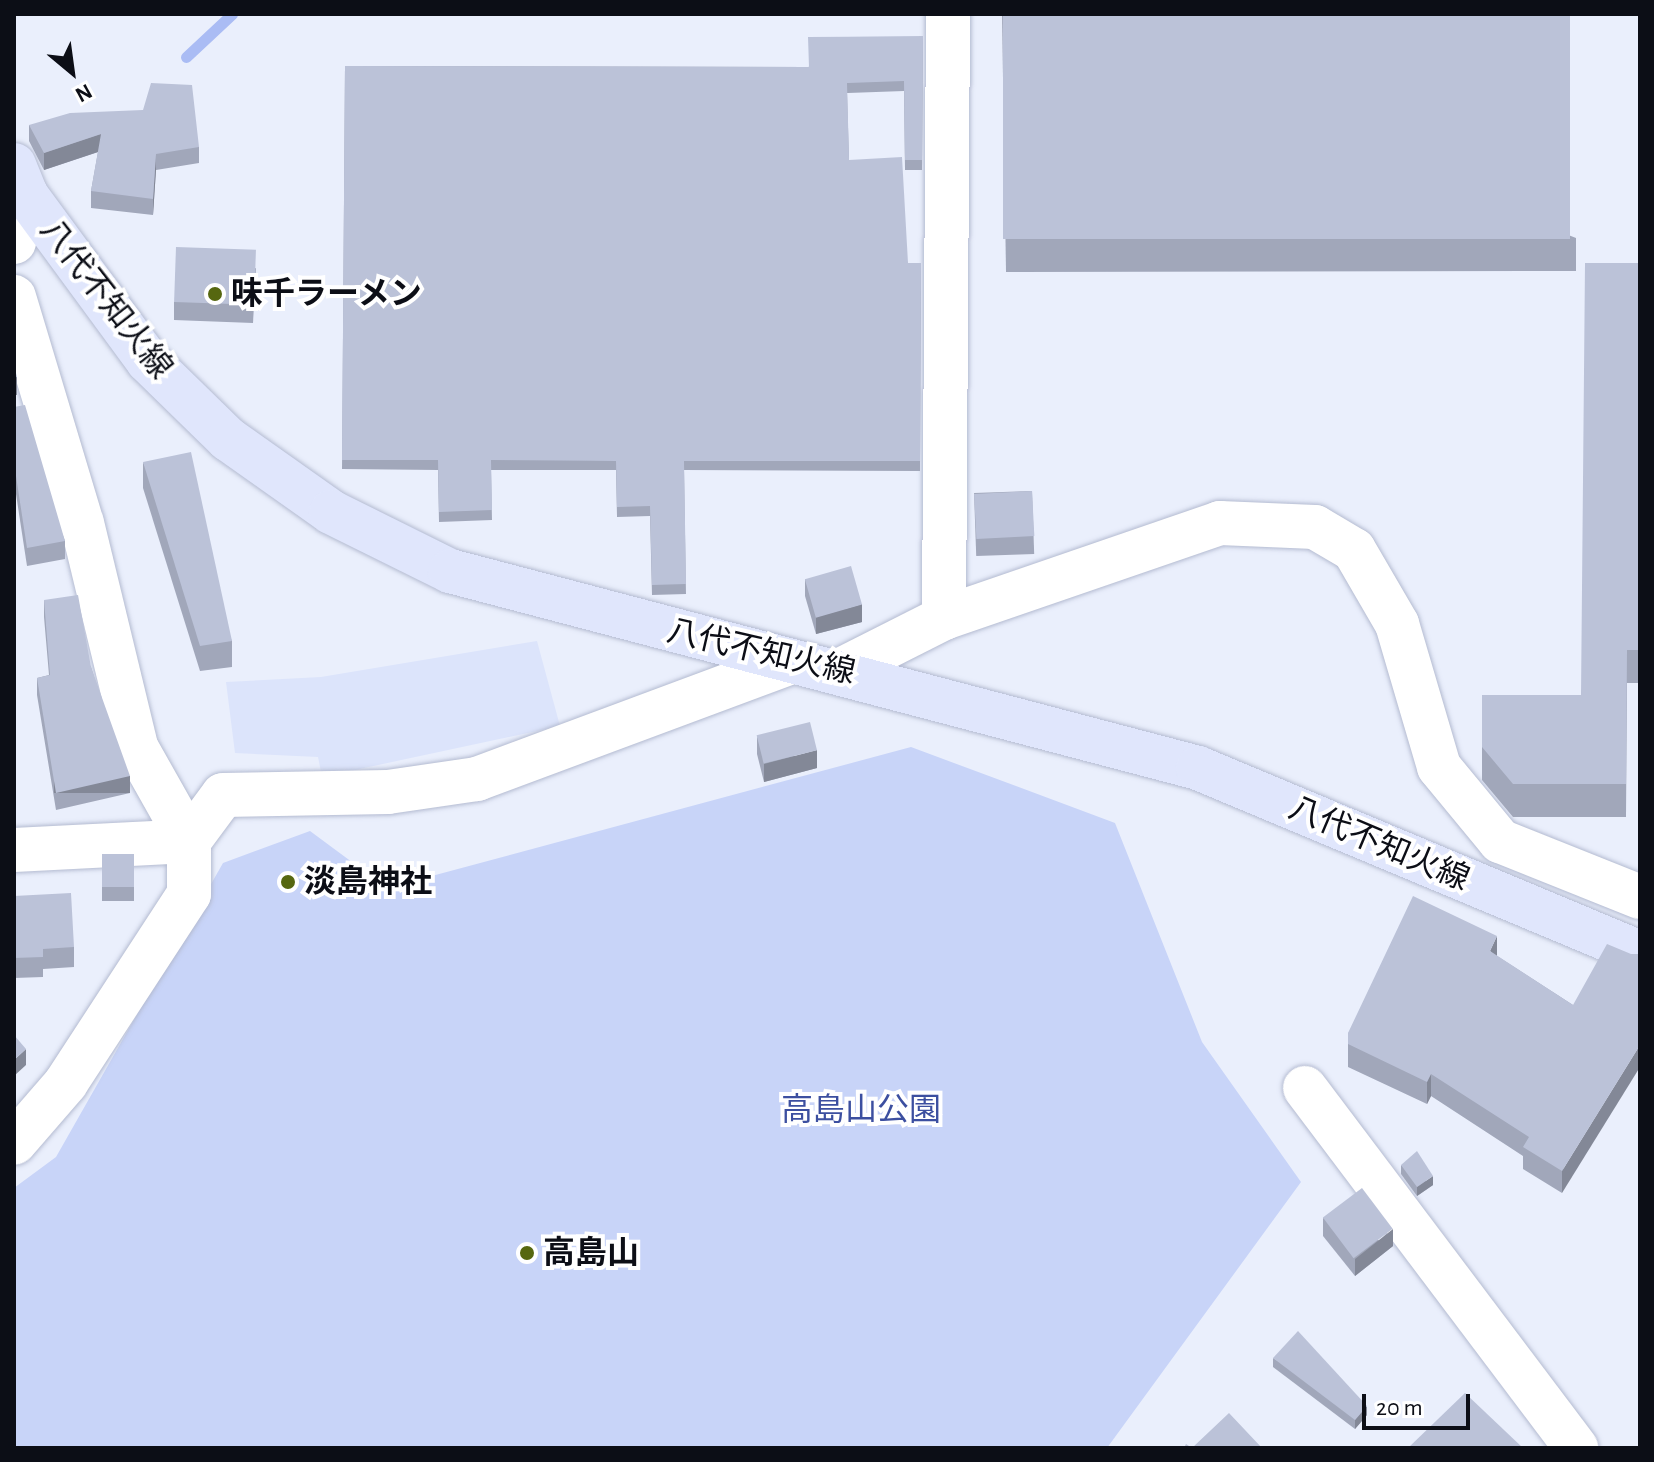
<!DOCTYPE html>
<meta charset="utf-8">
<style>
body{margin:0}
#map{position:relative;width:1654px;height:1462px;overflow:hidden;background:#eaeffc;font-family:"Alegreya Sans","Noto Sans JP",sans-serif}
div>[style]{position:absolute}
.built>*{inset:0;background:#dce4fb}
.green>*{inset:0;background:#c8d4f8}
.stream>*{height:11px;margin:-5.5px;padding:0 5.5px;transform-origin:5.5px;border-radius:5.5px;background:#aabcf4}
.roads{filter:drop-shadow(0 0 2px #b4bbd1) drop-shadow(0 0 2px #b4bbd1)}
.street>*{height:44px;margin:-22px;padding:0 22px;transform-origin:22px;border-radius:22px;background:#fff}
.secondary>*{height:44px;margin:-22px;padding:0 22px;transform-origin:22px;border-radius:22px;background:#e0e6fc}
.wall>*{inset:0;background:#a1a7ba;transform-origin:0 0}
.shaded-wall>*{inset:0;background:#838897;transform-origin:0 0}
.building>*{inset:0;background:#bbc2d8;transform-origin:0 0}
.dots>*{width:22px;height:22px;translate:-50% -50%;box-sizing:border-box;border:4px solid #fff;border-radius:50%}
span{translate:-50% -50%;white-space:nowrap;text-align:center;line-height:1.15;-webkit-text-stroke:8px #fff;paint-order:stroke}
.poi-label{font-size:32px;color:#0c0e16;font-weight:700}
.left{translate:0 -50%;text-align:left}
.street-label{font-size:32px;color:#0c0e16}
.park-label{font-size:32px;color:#3c4fa0}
.frame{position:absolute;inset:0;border:16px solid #0c0e16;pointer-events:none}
.north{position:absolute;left:32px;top:32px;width:80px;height:80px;-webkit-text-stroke:6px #fff;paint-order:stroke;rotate:151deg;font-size:22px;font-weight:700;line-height:32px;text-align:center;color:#0c0e16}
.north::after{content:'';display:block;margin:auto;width:28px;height:36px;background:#0c0e16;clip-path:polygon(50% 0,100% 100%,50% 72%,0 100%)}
.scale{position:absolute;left:1362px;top:1394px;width:108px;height:36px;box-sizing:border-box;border:4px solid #0c0e16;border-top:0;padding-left:10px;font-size:24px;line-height:28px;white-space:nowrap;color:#0c0e16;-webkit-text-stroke:6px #fff;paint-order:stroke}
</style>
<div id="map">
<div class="built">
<i style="clip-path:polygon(537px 641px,560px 726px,322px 777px,318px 757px,235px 753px,226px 682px,321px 677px)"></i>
</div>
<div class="green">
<i style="clip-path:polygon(911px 747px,1115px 823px,1202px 1042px,1301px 1182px,1107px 1448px,14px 1448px,14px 1188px,56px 1157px,223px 863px,310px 831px,387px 888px)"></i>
</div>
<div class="stream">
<i style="left:186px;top:57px;width:63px;rotate:-43.1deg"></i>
</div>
<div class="roads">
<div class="street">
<i style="left:14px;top:242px;width:49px;rotate:-75.7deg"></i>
<i style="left:14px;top:297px;width:236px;rotate:73.3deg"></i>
<i style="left:82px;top:523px;width:230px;rotate:76.4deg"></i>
<i style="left:136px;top:747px;width:108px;rotate:60.6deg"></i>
<i style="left:189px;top:841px;width:53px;rotate:90deg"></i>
<i style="left:189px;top:894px;width:225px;rotate:123.1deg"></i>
<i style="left:66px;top:1083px;width:79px;rotate:130.9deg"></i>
<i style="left:944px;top:618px;width:604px;rotate:-89.62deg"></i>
<i style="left:843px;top:669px;width:113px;rotate:-26.8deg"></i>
<i style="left:944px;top:618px;width:292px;rotate:-19deg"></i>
<i style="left:1220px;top:523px;width:95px;rotate:2.4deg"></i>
<i style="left:1315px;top:527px;width:45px;rotate:30.5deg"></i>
<i style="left:1354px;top:550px;width:86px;rotate:59.8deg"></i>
<i style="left:1397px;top:624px;width:149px;rotate:73.6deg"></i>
<i style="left:1439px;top:767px;width:96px;rotate:50.5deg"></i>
<i style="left:1500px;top:841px;width:151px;rotate:21.8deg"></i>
<i style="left:189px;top:841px;width:57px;rotate:-53.5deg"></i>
<i style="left:223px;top:795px;width:165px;rotate:-1deg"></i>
<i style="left:388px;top:792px;width:90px;rotate:-8.3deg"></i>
<i style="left:477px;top:779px;width:336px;rotate:-20.4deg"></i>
<i style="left:14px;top:850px;width:175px;rotate:-2.9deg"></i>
<i style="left:1305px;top:1088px;width:451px;rotate:53deg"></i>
</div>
<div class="secondary">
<i style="left:14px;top:165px;width:32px;rotate:68deg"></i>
<i style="left:26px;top:195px;width:206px;rotate:53.7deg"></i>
<i style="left:148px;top:361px;width:112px;rotate:44.3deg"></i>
<i style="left:228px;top:439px;width:126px;rotate:35.3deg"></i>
<i style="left:331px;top:512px;width:133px;rotate:26.4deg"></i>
<i style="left:450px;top:571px;width:774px;rotate:14.75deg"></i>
<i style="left:1198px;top:768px;width:479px;rotate:22.7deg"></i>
</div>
</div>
<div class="wall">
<i style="clip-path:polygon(1002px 14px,1576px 238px,1576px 271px,1006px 272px)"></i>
<i style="clip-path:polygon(923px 36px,922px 170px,905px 170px,904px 91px,847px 93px,849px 160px,908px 263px,921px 263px,920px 471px,684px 470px,686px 594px,652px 595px,650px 516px,617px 517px,616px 470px,491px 470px,492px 520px,439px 522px,438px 470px,342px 469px,345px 66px,808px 67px)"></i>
<i style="clip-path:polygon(29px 125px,199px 147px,199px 163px,156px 170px,153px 215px,91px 208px,91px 191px,98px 152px,44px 170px,29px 141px)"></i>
<i style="clip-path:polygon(1640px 263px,1640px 683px,1627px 683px,1626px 817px,1513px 817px,1482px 780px,1482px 695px,1581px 695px)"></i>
<i style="clip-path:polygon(256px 268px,253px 323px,174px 320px,174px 302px)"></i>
<i style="clip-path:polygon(14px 407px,65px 541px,65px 559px,27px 566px,16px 494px)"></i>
<i style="clip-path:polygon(143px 462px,232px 641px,232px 667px,200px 671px,143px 488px)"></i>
<i style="left:1032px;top:491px;width:63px;height:58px;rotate:88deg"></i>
<i style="clip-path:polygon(805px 579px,862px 622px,816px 634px,805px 596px)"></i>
<i style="clip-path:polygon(44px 600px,91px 667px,130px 793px,56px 810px,37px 695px,37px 678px,49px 675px,44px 617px)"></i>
<i style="clip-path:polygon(757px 737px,817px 768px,764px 782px,757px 754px)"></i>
<i style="left:134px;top:854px;width:47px;height:32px;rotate:90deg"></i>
<i style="clip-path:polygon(14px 896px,74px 947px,74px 967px,43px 969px,43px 977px,14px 978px)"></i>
<i style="clip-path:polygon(1497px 956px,1573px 1005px,1562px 1193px,1523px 1169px,1523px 1156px,1431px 1096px,1427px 1104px,1348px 1067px,1348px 1033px)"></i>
<i style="clip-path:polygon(1401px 1165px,1433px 1185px,1417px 1196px,1401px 1174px)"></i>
<i style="clip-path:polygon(1323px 1218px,1393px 1246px,1355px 1276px,1323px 1236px)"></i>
<i style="clip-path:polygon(1273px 1358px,1367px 1415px,1355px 1429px,1273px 1367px)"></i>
</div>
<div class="shaded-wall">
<i style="clip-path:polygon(101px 134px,101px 151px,44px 170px,44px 153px)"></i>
<i style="clip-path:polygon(156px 154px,156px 170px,153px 215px,153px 199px)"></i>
<i style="left:17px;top:377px;width:18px;height:3px;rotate:90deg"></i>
<i style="left:16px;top:476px;width:18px;height:2px;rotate:90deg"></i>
<i style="clip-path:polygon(862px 604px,862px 622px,816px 634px,816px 617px)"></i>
<i style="clip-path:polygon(817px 750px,817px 768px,764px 782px,764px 764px)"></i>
<i style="left:130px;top:776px;width:17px;height:76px;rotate:90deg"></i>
<i style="clip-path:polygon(1497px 936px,1497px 958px,1490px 951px)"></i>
<i style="clip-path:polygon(1640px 1045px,1640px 1067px,1562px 1193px,1562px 1171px)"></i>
<i style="clip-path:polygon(26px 1049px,26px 1065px,14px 1076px,14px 1060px)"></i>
<i style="clip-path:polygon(1431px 1074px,1431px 1096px,1427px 1104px,1427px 1082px)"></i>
<i style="clip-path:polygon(1433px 1176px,1433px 1185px,1417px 1196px,1417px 1187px)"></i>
<i style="clip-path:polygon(1393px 1229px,1393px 1246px,1355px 1276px,1355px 1259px)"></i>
<i style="clip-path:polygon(1367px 1406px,1367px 1415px,1355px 1429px,1355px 1420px)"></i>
</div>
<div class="building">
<i style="left:1003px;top:14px;width:567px;height:225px"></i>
<i style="clip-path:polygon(923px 36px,922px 160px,905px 160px,904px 81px,847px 83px,849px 160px,902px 157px,908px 263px,921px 263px,920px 461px,684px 461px,686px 584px,652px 585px,650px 506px,617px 507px,616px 461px,491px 460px,492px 510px,439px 512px,438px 460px,342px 460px,345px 66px,809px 67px,808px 37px)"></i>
<i style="clip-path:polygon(151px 83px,192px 85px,199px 147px,156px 154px,153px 199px,91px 191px,101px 134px,44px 153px,29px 125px,70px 113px,143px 110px)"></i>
<i style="left:176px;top:247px;width:80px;height:55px;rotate:2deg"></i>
<i style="clip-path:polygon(1585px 263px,1640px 263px,1640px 650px,1627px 650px,1626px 784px,1513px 784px,1482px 747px,1482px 695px,1581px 695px)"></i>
<i style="clip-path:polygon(14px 365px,17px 377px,14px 378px)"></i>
<i style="clip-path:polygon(25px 405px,65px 541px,27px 548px,16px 476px,14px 477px,14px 407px)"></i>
<i style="clip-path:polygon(191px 452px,232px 641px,200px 646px,143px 462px)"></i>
<i style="left:1032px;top:491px;width:45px;height:58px;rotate:87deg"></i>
<i style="left:851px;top:566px;width:40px;height:48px;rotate:74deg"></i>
<i style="clip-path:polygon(78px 595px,91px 667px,130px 776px,56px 793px,37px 678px,50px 675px,44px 600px)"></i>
<i style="left:810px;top:722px;width:29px;height:55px;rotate:76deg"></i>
<i style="left:134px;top:854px;width:33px;height:32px;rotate:90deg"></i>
<i style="clip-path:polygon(71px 893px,74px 947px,43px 949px,43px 957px,14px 958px,14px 896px)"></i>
<i style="clip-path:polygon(1413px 896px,1497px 936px,1490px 951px,1573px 1005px,1607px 944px,1631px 954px,1640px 954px,1640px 1045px,1562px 1171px,1523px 1147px,1529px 1137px,1431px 1074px,1427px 1082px,1348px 1044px,1348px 1033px)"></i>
<i style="clip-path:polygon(14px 1035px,26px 1049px,14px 1060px)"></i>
<i style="clip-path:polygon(1417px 1151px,1433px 1176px,1417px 1187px,1401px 1165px)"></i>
<i style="left:1362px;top:1188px;width:51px;height:49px;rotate:53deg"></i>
<i style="clip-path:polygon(1298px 1331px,1367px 1406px,1355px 1420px,1273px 1358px)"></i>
<i style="clip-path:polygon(1465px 1393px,1523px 1448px,1408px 1448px)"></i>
<i style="clip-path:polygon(1229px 1413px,1262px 1448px,1184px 1448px,1186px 1444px,1192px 1448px)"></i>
</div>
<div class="dots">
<i style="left:215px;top:294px;background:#566710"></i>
<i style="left:288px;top:882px;background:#566710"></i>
<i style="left:527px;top:1253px;background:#566710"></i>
</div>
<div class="poi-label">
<span class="left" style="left:231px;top:294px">味千ラーメン</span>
<span class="left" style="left:304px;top:882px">淡島神社</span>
<span class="left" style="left:543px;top:1253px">高島山</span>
</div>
<div class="street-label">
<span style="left:106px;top:299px;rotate:52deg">八代不知火線</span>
<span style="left:761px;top:652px;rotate:13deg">八代不知火線</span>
<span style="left:1379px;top:844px;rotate:23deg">八代不知火線</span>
</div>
<div class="park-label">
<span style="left:861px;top:1110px">高島山公園</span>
</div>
<div class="frame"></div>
<div class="north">N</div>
<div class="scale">20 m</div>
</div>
